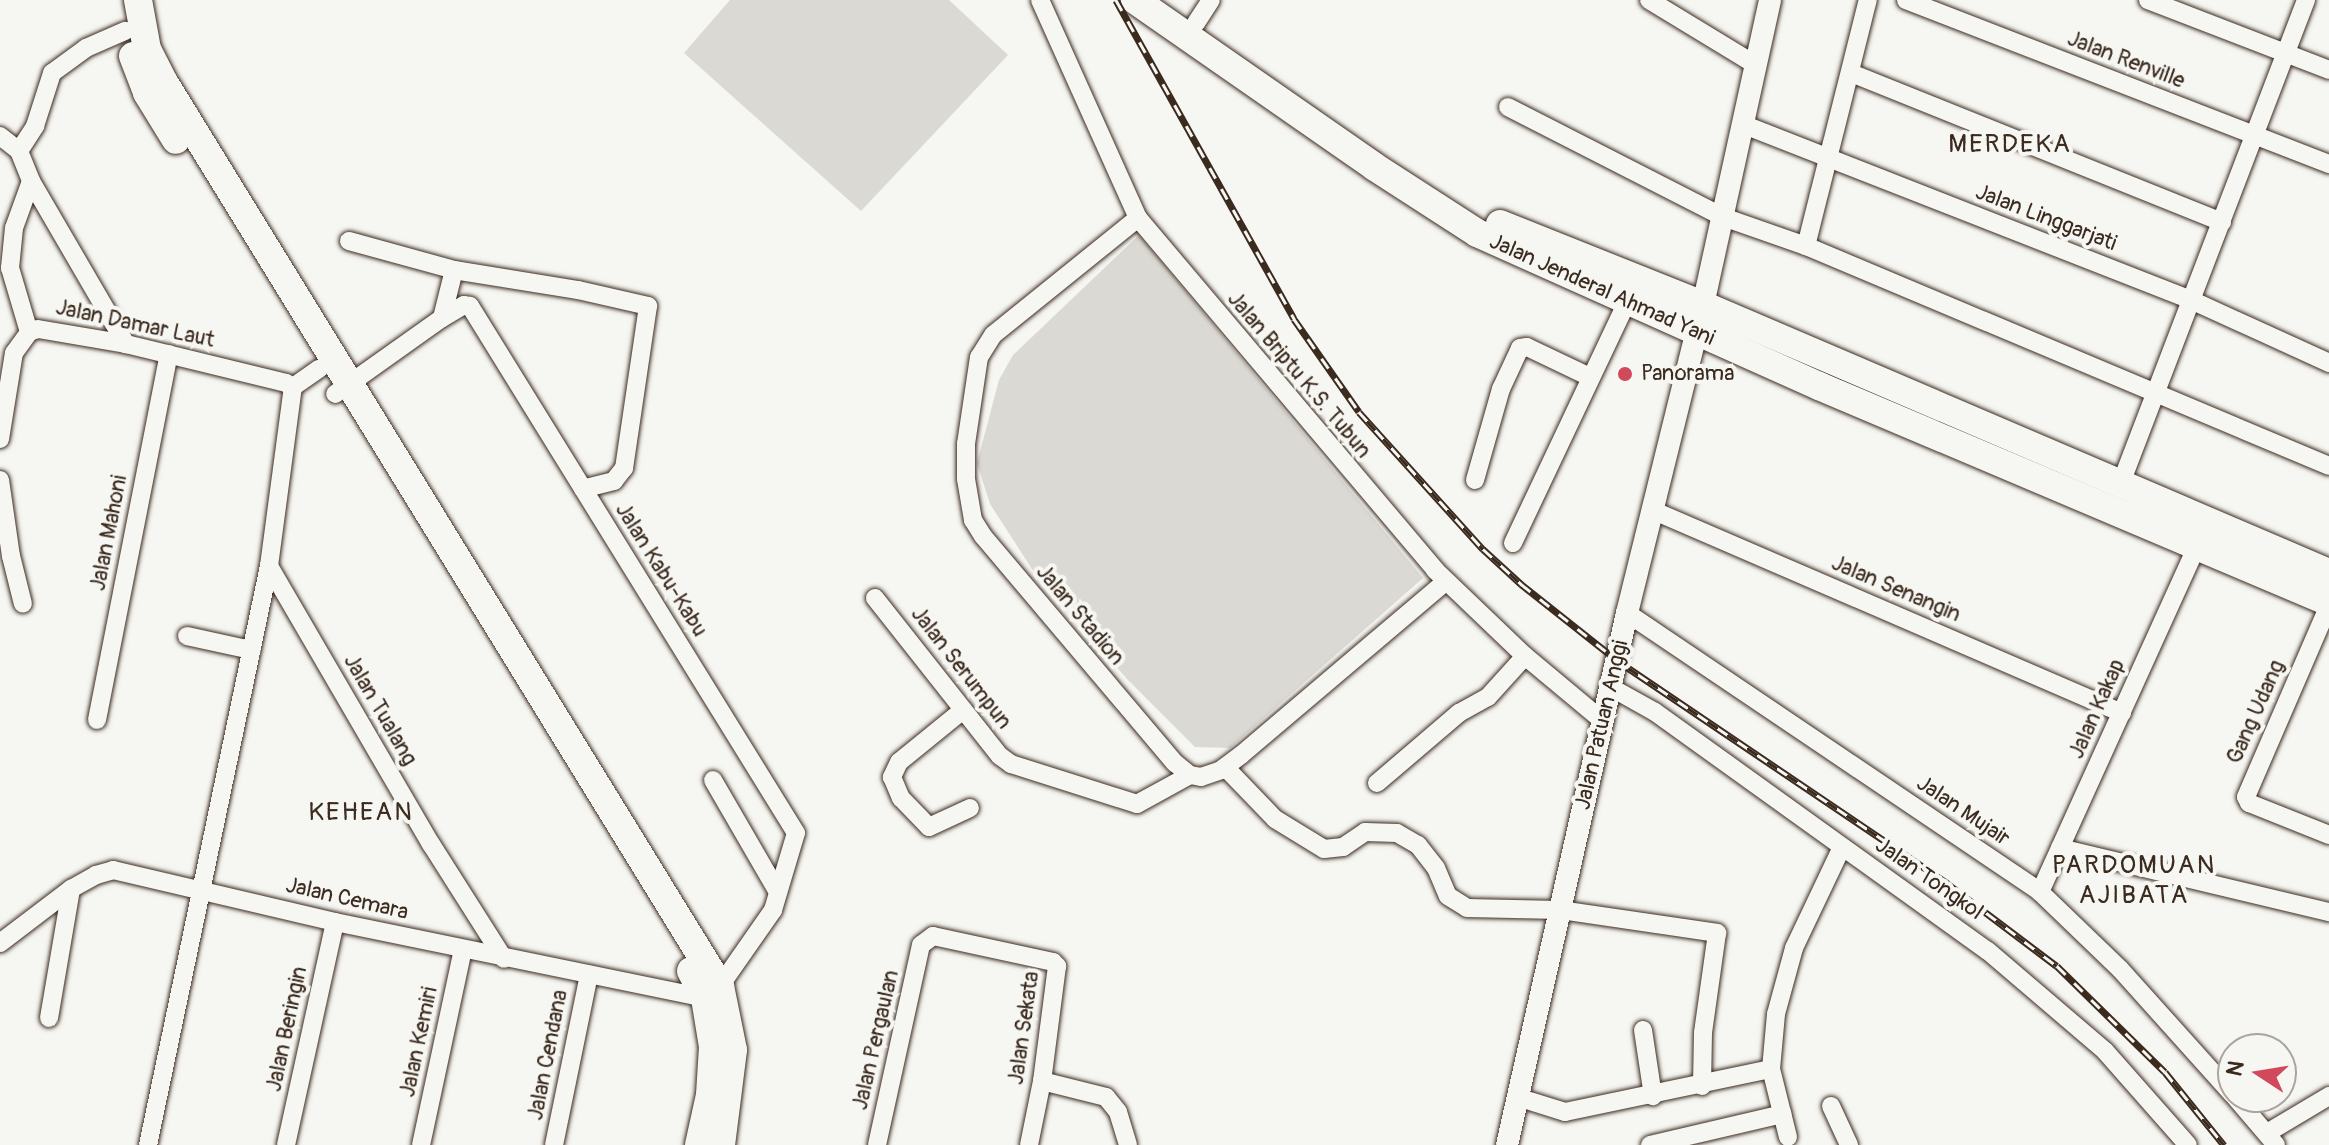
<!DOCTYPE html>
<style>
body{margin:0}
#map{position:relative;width:2329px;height:1145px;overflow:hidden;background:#f6f6f2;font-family:Pangolin,sans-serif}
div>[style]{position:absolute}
.green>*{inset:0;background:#dad9d3}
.roads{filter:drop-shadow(0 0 2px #3b2a1e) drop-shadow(0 0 2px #3b2a1e)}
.minor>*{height:18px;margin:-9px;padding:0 9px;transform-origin:9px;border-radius:9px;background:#f6f6f2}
.tertiary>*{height:22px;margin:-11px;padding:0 11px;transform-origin:11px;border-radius:11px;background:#f6f6f2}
.primary>*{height:28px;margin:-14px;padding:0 14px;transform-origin:14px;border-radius:14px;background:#f6f6f2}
.trunk>*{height:28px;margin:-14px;padding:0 14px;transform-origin:14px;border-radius:14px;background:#f6f6f2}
.rail>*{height:7px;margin-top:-3.5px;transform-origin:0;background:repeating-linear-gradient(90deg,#f6f6f2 0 12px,#3b2a1e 0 24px);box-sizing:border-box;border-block:2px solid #3b2a1e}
.dots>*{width:22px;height:22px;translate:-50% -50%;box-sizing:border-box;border:4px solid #f6f6f2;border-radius:50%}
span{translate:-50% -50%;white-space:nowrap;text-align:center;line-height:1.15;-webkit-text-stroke:8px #f6f6f2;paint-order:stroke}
.street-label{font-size:22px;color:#3b2a1e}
.poi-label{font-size:22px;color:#3b2a1e}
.left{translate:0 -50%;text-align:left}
.quarter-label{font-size:26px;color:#3b2a1e;letter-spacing:2px}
.north{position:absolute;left:2217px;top:1033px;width:80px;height:80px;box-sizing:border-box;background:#f6f6f2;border:2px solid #aba49d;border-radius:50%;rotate:282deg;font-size:22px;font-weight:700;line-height:32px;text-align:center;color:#3b2a1e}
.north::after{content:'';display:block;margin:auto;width:28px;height:36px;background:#d1495b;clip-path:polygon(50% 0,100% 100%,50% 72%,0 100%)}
</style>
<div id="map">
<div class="green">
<i style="clip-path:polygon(730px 0,949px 0,1008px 55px,861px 211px,684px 53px)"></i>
<i style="clip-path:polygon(1139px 235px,1423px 578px,1230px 748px,1195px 747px,1127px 679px,1032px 569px,990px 504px,977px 463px,999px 380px,1013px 355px)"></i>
</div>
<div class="roads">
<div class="minor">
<i style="left:1040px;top:0;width:239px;rotate:65.8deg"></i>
<i style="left:1138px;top:218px;width:461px;rotate:49.8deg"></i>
<i style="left:1435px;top:570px;width:124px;rotate:43.7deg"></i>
<i style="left:1525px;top:656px;width:102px;rotate:39.8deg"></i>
<i style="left:1649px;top:0;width:125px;rotate:31.3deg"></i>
<i style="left:1906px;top:0;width:454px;rotate:21.2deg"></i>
<i style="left:2148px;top:0;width:194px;rotate:21.1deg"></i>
<i style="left:1196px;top:23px;width:27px;rotate:-57deg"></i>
<i style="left:1851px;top:73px;width:400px;rotate:21.9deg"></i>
<i style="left:1508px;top:107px;width:242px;rotate:27.1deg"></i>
<i style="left:1723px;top:217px;width:88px;rotate:19.3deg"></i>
<i style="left:1806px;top:246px;width:567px;rotate:22.81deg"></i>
<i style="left:1742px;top:124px;width:482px;rotate:21.4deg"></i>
<i style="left:2191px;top:300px;width:152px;rotate:24.5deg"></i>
<i style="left:0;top:136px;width:24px;rotate:38deg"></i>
<i style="left:19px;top:151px;width:32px;rotate:68deg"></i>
<i style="left:31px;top:181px;width:189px;rotate:59.8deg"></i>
<i style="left:19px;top:151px;width:30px;rotate:-57deg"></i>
<i style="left:35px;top:126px;width:56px;rotate:-72.2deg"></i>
<i style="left:52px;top:73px;width:42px;rotate:-36.3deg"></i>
<i style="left:86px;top:48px;width:43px;rotate:-23.6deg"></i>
<i style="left:1138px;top:218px;width:186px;rotate:141.1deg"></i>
<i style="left:993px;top:335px;width:26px;rotate:122deg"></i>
<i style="left:979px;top:357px;width:88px;rotate:98.5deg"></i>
<i style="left:966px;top:444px;width:35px;rotate:90deg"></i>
<i style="left:966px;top:479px;width:42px;rotate:80.3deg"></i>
<i style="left:973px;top:520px;width:19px;rotate:58deg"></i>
<i style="left:983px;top:536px;width:297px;rotate:49.8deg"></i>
<i style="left:1175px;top:763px;width:19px;rotate:39deg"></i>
<i style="left:1190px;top:775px;width:11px;rotate:10deg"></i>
<i style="left:1201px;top:777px;width:21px;rotate:-19deg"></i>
<i style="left:1221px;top:770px;width:25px;rotate:-37deg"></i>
<i style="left:1241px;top:755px;width:269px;rotate:-40.3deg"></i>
<i style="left:349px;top:241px;width:109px;rotate:15.4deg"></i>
<i style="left:454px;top:270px;width:126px;rotate:9.2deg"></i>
<i style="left:578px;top:290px;width:72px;rotate:12.9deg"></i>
<i style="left:648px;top:306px;width:164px;rotate:98.4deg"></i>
<i style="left:624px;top:468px;width:16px;rotate:128deg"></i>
<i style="left:614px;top:481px;width:32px;rotate:166deg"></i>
<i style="left:1806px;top:246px;width:254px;rotate:-75.9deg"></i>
<i style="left:442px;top:318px;width:49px;rotate:-76deg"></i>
<i style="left:29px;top:332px;width:67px;rotate:-106.5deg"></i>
<i style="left:10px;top:268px;width:40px;rotate:-84.3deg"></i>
<i style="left:14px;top:228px;width:50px;rotate:-70.1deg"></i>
<i style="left:0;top:439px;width:87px;rotate:-80.8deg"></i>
<i style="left:14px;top:353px;width:26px;rotate:-54deg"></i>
<i style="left:29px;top:332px;width:9px;rotate:-18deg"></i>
<i style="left:38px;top:329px;width:89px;rotate:9.7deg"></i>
<i style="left:126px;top:344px;width:165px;rotate:13.7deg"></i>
<i style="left:286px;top:383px;width:8px;rotate:30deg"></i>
<i style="left:0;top:480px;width:77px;rotate:81.8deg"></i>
<i style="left:11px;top:556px;width:49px;rotate:76deg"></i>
<i style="left:1475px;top:480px;width:95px;rotate:-74.1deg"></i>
<i style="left:1501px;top:389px;width:45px;rotate:-65.1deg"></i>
<i style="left:1520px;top:348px;width:7px;rotate:-8deg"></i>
<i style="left:1527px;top:347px;width:70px;rotate:25.5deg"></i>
<i style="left:2121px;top:483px;width:517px;rotate:-69.04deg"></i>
<i style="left:1652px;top:510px;width:512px;rotate:23.36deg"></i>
<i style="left:1513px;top:543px;width:267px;rotate:-64.7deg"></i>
<i style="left:269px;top:566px;width:322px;rotate:59.8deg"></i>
<i style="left:431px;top:844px;width:136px;rotate:57.6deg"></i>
<i style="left:875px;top:598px;width:201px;rotate:51.7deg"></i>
<i style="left:1000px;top:756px;width:14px;rotate:36deg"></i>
<i style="left:1011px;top:764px;width:132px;rotate:17.6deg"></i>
<i style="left:1137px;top:804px;width:60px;rotate:-28.7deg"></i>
<i style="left:2329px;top:605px;width:209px;rotate:113.4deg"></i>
<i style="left:2246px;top:797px;width:7px;rotate:63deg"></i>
<i style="left:2249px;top:803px;width:86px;rotate:21.8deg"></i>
<i style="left:1627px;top:613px;width:498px;rotate:34deg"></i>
<i style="left:2040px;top:892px;width:111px;rotate:43.9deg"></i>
<i style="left:2120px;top:969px;width:169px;rotate:48.1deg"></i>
<i style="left:187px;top:636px;width:66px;rotate:12.3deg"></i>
<i style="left:1612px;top:688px;width:49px;rotate:29.2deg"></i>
<i style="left:1655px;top:712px;width:410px;rotate:35.7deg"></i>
<i style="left:1988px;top:951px;width:154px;rotate:40.5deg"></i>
<i style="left:2105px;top:1051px;width:125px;rotate:48.6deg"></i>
<i style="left:963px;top:710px;width:82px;rotate:140.9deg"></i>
<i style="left:899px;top:762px;width:17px;rotate:115deg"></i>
<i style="left:892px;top:777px;width:23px;rotate:67deg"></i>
<i style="left:901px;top:798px;width:40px;rotate:46deg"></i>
<i style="left:929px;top:827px;width:45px;rotate:-24.9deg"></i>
<i style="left:97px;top:720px;width:373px;rotate:-78.9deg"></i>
<i style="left:1225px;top:767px;width:72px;rotate:46.1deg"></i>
<i style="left:1275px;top:819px;width:57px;rotate:31.5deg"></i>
<i style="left:1324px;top:849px;width:19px;rotate:-6deg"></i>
<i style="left:1343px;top:847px;width:27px;rotate:-34deg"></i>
<i style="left:1365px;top:832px;width:32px;rotate:2deg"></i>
<i style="left:1397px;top:833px;width:24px;rotate:30deg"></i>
<i style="left:1418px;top:845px;width:29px;rotate:52deg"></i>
<i style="left:1436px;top:868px;width:30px;rotate:67deg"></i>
<i style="left:1448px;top:896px;width:22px;rotate:32deg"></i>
<i style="left:1467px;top:908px;width:93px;rotate:1.2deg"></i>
<i style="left:1560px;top:910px;width:159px;rotate:8.3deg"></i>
<i style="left:1717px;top:933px;width:101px;rotate:98deg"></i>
<i style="left:1703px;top:1033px;width:53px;rotate:91.1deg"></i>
<i style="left:713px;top:780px;width:129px;rotate:59.9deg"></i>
<i style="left:1377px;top:783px;width:108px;rotate:-40.5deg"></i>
<i style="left:1459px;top:713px;width:33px;rotate:-29deg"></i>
<i style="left:1488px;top:697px;width:55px;rotate:-47.9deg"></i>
<i style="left:2060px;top:848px;width:277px;rotate:13.4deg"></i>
<i style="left:2040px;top:892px;width:380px;rotate:-65.6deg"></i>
<i style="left:0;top:943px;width:89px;rotate:-37.3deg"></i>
<i style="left:71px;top:889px;width:29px;rotate:-29deg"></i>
<i style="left:96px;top:875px;width:18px;rotate:-16deg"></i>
<i style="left:113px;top:870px;width:228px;rotate:13.2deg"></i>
<i style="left:335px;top:922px;width:378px;rotate:11.6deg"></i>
<i style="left:705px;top:998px;width:19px;rotate:-39deg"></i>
<i style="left:720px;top:986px;width:93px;rotate:-55.1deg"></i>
<i style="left:773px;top:910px;width:80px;rotate:-73.4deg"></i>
<i style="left:796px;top:833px;width:620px;rotate:-121.74deg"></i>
<i style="left:470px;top:306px;width:6px;rotate:-171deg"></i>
<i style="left:464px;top:305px;width:26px;rotate:149deg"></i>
<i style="left:442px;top:318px;width:131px;rotate:144.6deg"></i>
<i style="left:49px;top:1018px;width:131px;rotate:-80.3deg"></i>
<i style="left:1643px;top:1030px;width:67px;rotate:81.4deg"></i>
<i style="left:1042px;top:1081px;width:66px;rotate:14deg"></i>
<i style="left:1106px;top:1097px;width:19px;rotate:51deg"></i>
<i style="left:1118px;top:1112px;width:34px;rotate:73deg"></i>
<i style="left:1517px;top:1097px;width:50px;rotate:17.4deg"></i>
<i style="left:1565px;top:1112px;width:210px;rotate:-11.8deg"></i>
<i style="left:2235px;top:1097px;width:63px;rotate:49.5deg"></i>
<i style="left:1831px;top:1106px;width:43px;rotate:65.2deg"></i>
<i style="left:2267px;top:1133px;width:72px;rotate:-30.8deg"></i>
<i style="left:1788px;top:1137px;width:70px;rotate:-104deg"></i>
<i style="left:1771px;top:1069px;width:55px;rotate:-84.8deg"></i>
<i style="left:1776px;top:1014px;width:68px;rotate:-74.7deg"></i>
<i style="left:1794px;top:948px;width:112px;rotate:-64.6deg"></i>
<i style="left:148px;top:1145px;width:592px;rotate:-78.2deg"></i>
<i style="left:269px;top:566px;width:181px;rotate:-82.4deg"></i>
<i style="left:293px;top:387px;width:32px;rotate:-35deg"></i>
<i style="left:286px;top:1145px;width:228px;rotate:-77.6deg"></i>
<i style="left:421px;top:1145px;width:200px;rotate:-77.9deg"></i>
<i style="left:554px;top:1145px;width:174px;rotate:-78.4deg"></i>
<i style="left:877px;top:1145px;width:205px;rotate:-77.6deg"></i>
<i style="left:921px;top:945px;width:15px;rotate:-37deg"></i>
<i style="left:933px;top:936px;width:123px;rotate:12.2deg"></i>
<i style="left:1053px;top:962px;width:6px;rotate:45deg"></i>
<i style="left:1057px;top:966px;width:116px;rotate:97.4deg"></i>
<i style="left:1042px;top:1081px;width:65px;rotate:101.5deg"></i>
<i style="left:1650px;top:1145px;width:136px;rotate:-13.2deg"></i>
</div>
<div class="tertiary">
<i style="left:1507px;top:1145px;width:545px;rotate:-77.29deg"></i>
<i style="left:1627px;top:613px;width:317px;rotate:-76.1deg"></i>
<i style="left:1703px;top:305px;width:312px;rotate:-77.6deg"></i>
</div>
<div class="primary">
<i style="left:1135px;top:0;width:292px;rotate:34.8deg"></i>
<i style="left:1375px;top:167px;width:121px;rotate:32.9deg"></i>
<i style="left:1477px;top:233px;width:375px;rotate:24.1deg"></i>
<i style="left:1819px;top:386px;width:554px;rotate:22.95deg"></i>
<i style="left:1500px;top:224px;width:219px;rotate:21.8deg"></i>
<i style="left:1703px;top:305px;width:681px;rotate:23.18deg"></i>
</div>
<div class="trunk">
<i style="left:138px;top:0;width:50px;rotate:79.6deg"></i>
<i style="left:147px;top:49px;width:39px;rotate:63deg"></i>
<i style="left:165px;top:84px;width:1059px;rotate:58.4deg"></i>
<i style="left:720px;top:986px;width:65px;rotate:78.5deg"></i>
<i style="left:733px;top:1050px;width:96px;rotate:97.2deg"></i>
<i style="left:133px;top:56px;width:40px;rotate:69deg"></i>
<i style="left:147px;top:93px;width:55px;rotate:58.3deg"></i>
<i style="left:691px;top:971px;width:30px;rotate:63deg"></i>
<i style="left:705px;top:998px;width:50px;rotate:80.7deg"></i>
<i style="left:713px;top:1047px;width:48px;rotate:93.6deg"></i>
<i style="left:710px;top:1095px;width:51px;rotate:102.4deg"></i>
</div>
</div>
<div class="rail">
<i style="left:1116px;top:0;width:365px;rotate:60.8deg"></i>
<i style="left:1294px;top:319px;width:113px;rotate:55deg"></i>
<i style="left:1359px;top:412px;width:185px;rotate:47.9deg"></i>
<i style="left:1483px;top:549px;width:52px;rotate:42.6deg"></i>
<i style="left:1521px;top:584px;width:124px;rotate:38.4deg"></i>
<i style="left:1618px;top:661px;width:398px;rotate:34deg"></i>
<i style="left:1948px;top:884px;width:136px;rotate:37deg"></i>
<i style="left:2057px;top:966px;width:151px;rotate:44.5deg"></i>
<i style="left:2165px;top:1072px;width:94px;rotate:51.1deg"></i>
</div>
<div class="dots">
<i style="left:1625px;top:374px;background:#d1495b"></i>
</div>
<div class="street-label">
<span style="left:2126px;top:60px;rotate:21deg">Jalan Renville</span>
<span style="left:2046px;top:218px;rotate:21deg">Jalan Linggarjati</span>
<span style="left:1602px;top:290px;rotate:24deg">Jalan Jenderal Ahmad Yani</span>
<span style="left:135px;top:324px;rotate:12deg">Jalan Damar Laut</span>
<span style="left:1299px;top:375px;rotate:50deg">Jalan Briptu K.S. Tubun</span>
<span style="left:109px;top:533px;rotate:-79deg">Jalan Mahoni</span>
<span style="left:661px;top:570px;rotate:58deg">Jalan Kabu-Kabu</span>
<span style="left:1896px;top:589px;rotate:23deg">Jalan Senangin</span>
<span style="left:1080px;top:615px;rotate:50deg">Jalan Stadion</span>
<span style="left:961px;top:668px;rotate:52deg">Jalan Serumpun</span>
<span style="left:2097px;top:709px;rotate:-66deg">Jalan Kakap</span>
<span style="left:380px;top:710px;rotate:60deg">Jalan Tualang</span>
<span style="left:2256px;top:712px;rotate:-66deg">Gang Udang</span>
<span style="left:1602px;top:725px;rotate:-77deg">Jalan Patuan Anggi</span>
<span style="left:1963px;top:811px;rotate:34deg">Jalan Mujair</span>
<span style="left:1929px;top:879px;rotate:35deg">Jalan Tongkol</span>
<span style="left:347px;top:899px;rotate:13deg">Jalan Cemara</span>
<span style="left:1024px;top:1028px;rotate:-82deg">Jalan Sekata</span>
<span style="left:287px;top:1029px;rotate:-78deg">Jalan Beringin</span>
<span style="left:876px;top:1040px;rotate:-77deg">Jalan Pergaulan</span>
<span style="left:419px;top:1042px;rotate:-78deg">Jalan Kemiri</span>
<span style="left:548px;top:1055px;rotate:-79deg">Jalan Cendana</span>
</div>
<div class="poi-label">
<span class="left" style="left:1641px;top:374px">Panorama</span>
</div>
<div class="quarter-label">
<span style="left:2010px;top:145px">MERDEKA</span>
<span style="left:361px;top:813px">KEHEAN</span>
<span style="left:2134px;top:881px">PARDOMUAN<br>AJIBATA</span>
</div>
<div class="north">N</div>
</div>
